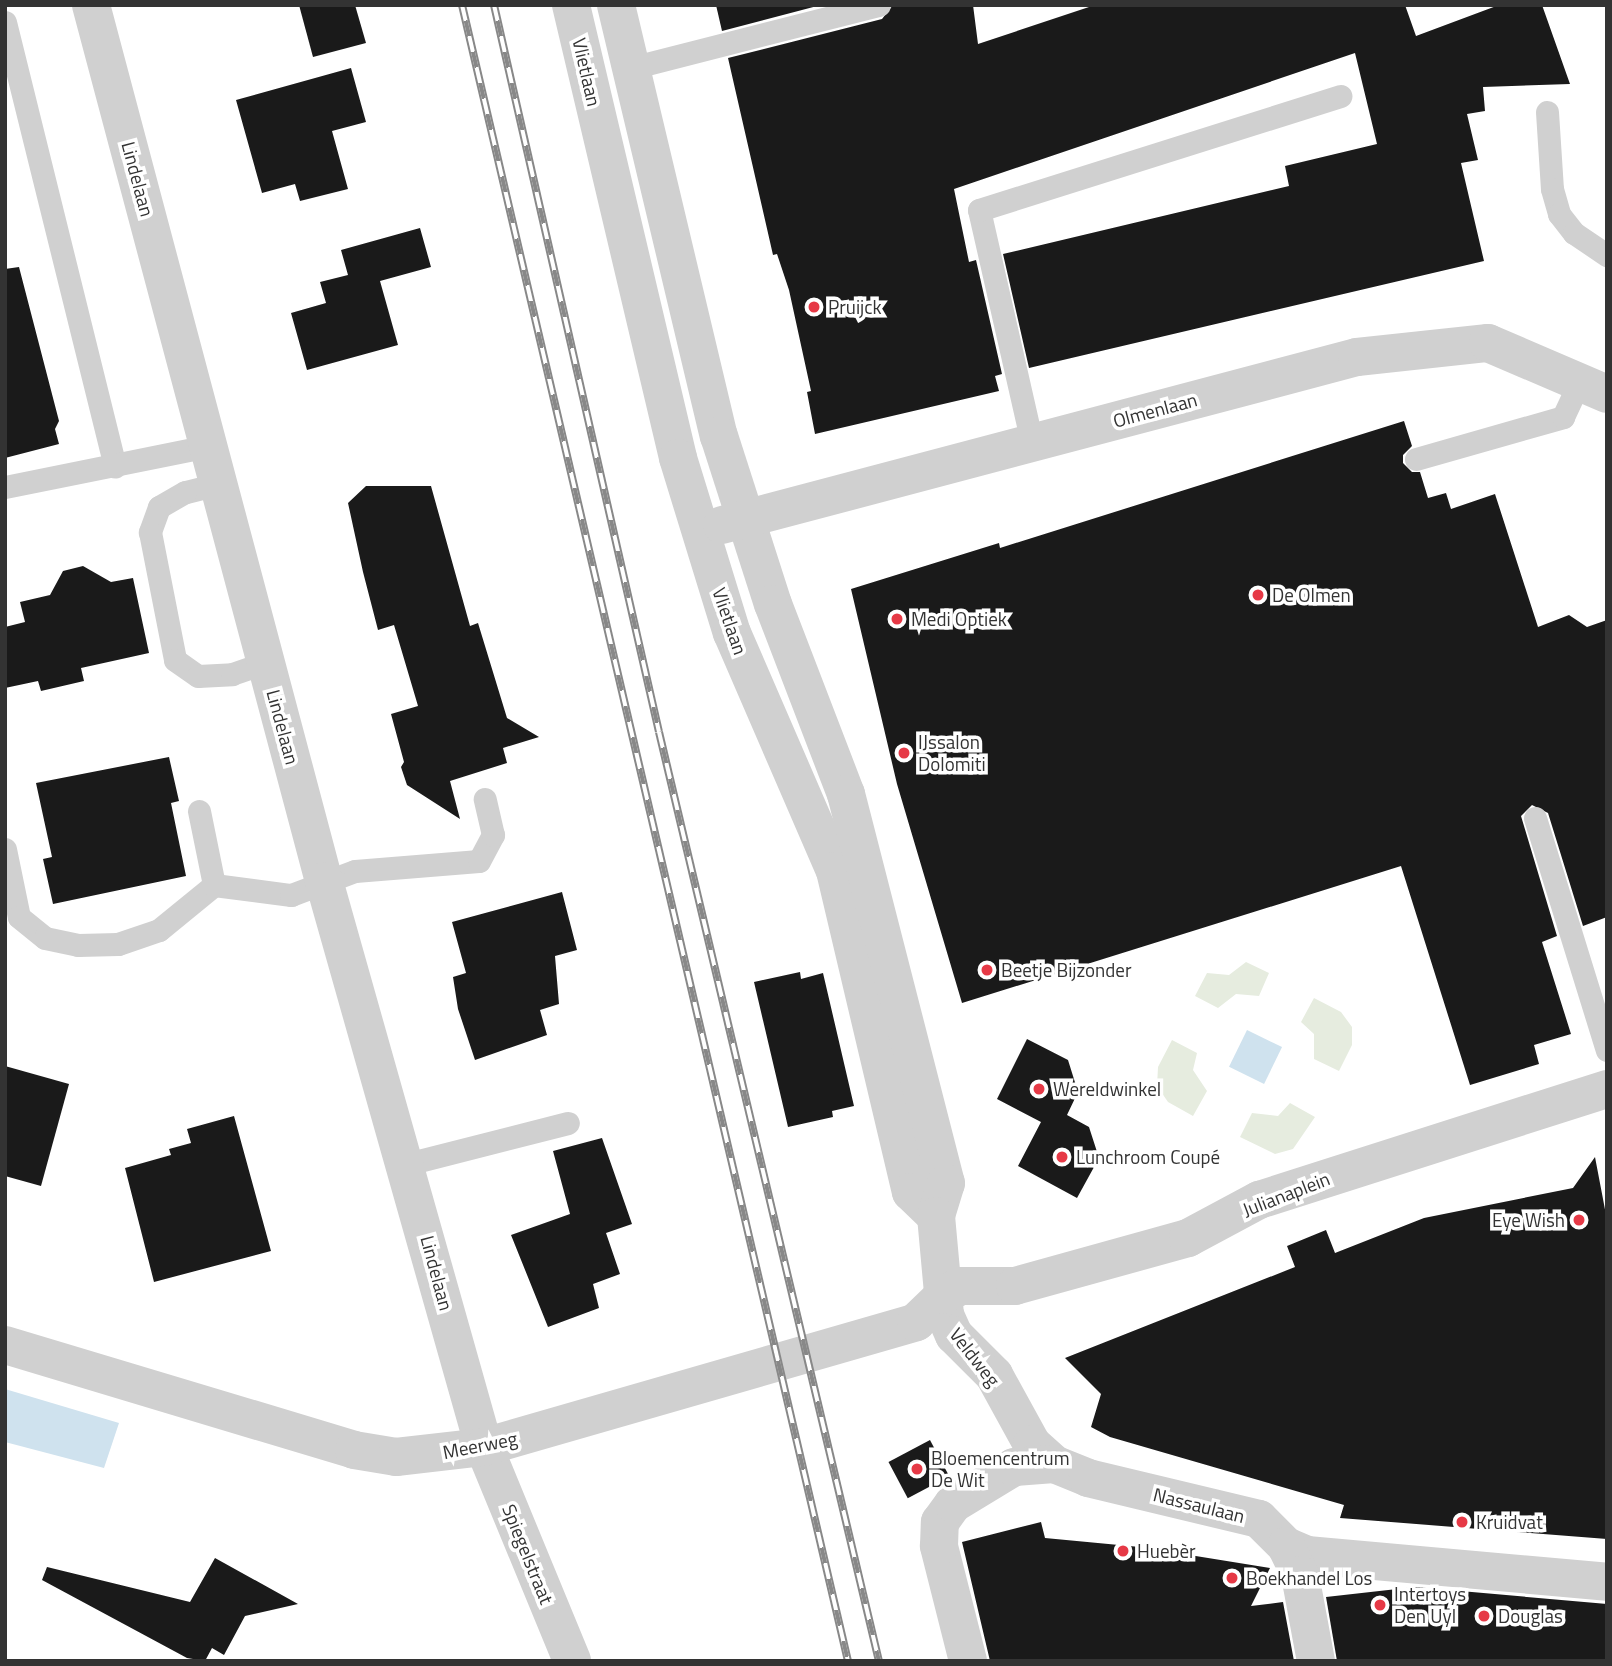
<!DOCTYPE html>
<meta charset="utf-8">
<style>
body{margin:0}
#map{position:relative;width:1612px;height:1666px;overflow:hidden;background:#fff;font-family:"Titillium Web",sans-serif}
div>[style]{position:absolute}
.green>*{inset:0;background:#e6ecdf}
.water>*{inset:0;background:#cfe2ee;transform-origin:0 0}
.building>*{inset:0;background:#1a1a1a;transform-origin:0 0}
.lane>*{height:23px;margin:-11.5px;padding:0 11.5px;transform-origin:11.5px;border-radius:11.5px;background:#d0d0d0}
.street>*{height:38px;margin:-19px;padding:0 19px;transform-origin:19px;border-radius:19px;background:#d0d0d0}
.rail>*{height:8px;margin-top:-4px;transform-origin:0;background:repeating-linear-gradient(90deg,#fff 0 16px,#888 0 32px);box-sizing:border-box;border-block:2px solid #888}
.dots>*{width:19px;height:19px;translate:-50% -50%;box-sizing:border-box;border:4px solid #fff;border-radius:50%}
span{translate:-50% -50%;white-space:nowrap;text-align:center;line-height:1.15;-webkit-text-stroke:7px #fff;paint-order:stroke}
.street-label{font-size:19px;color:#333}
.poi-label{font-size:19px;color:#333}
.left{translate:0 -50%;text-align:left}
.right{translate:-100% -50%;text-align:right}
.frame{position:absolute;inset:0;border:7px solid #333;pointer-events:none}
</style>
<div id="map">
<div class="green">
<i style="clip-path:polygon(1246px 962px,1269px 973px,1259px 996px,1236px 994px,1218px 1008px,1195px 996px,1207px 973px,1229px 975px)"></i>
<i style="clip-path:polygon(1314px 998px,1341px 1012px,1352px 1027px,1352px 1045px,1339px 1071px,1314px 1059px,1314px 1034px,1301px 1022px)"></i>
<i style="clip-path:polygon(1172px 1040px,1197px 1053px,1193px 1070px,1207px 1091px,1193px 1116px,1168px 1102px,1157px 1086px,1158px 1067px)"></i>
<i style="clip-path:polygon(1290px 1103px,1315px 1117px,1293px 1149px,1275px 1154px,1240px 1137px,1252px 1113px,1278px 1116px)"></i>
</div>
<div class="water">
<i style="left:1247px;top:1030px;width:39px;height:41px;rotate:26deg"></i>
<i style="clip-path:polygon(5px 1389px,119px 1423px,104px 1468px,5px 1442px)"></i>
</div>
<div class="building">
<i style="clip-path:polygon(299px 5px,355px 5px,366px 43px,313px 57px)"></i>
<i style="clip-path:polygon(716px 5px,821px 5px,722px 31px)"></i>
<i style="clip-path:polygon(893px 5px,973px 5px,978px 44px,1095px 5px,1405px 5px,1416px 36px,1499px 5px,1542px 5px,1570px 84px,1483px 87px,1485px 111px,1467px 114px,1478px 160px,1461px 163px,1484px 261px,1029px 368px,1003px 254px,1289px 186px,1285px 166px,1377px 144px,1355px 53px,954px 189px,969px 262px,976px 260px,1002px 374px,995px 376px,999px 391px,815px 434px,807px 392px,811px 391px,789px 290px,777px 254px,773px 255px,728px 58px,882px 19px)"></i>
<i style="clip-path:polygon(351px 68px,366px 122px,332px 131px,348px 189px,300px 201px,295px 184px,262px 193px,236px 100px)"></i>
<i style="clip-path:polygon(420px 228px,431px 267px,380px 281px,398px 345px,307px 370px,291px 313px,326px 303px,320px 282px,348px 275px,341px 250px)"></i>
<i style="clip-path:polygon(19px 267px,59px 421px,55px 429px,59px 444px,5px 458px,5px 269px)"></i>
<i style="clip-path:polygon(1404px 421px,1412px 446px,1403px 455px,1403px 463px,1412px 472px,1420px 472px,1428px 498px,1446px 493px,1451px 509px,1495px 494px,1538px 627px,1569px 615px,1587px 627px,1607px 620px,1607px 917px,1583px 926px,1548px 813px,1532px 805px,1521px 816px,1557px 936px,1542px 942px,1571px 1034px,1534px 1045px,1539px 1064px,1470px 1085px,1401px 866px,962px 1003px,897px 784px,851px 589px,999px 543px,1000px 548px)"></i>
<i style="clip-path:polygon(366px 486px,431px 486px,470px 626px,478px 623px,507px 718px,539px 737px,503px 748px,507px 763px,450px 781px,460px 819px,407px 785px,401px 767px,404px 762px,391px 714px,418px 706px,394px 625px,378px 630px,363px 572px,348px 503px)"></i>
<i style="clip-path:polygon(83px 566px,111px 582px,133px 578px,149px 653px,81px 668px,84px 681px,41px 691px,38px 681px,5px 688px,5px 627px,25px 622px,20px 602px,50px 595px,63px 571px)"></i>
<i style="clip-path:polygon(169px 757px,179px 801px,171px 803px,186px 876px,53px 904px,43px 859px,52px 857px,36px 783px)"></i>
<i style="clip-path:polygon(562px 892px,577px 950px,555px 956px,559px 1004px,540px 1010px,547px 1035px,475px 1060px,458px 1009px,453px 977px,466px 973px,452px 922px)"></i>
<i style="clip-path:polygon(800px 972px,801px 979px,823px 973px,854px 1106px,832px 1111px,833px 1117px,788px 1127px,754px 982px)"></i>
<i style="clip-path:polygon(1027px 1039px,1068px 1060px,1078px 1092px,1067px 1115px,1089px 1127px,1099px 1158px,1077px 1198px,1018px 1166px,1041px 1122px,997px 1099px)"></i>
<i style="clip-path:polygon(5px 1066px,69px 1084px,41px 1186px,5px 1176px)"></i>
<i style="clip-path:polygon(234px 1116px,271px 1251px,154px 1282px,125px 1168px,171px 1155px,169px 1149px,191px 1143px,187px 1129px)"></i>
<i style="clip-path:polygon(602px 1138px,632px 1224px,606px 1233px,620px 1274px,593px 1284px,599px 1308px,548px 1327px,511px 1235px,570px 1214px,553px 1151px)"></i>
<i style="clip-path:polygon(1595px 1157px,1607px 1220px,1607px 1539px,1340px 1518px,1344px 1505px,1110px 1437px,1091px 1427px,1101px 1394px,1065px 1358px,1295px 1267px,1287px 1246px,1326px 1230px,1335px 1253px,1424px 1218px,1573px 1188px)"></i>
<i style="left:930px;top:1440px;width:41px;height:47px;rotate:62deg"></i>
<i style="clip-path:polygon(1041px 1522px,1045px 1538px,1140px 1547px,1270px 1568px,1251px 1606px,1283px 1602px,1294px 1661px,990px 1661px,962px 1542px)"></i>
<i style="clip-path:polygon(215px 1558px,298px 1604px,245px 1616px,224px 1655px,212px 1648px,205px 1661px,187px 1658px,42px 1580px,47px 1567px,190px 1602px)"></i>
<i style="clip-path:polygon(1415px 1587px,1607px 1604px,1607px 1661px,1337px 1661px,1326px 1597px)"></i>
</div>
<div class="lane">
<i style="left:5px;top:22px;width:458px;rotate:76.1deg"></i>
<i style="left:631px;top:68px;width:256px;rotate:-14.3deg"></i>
<i style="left:1547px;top:112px;width:77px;rotate:86.3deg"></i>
<i style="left:1552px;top:189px;width:26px;rotate:74deg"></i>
<i style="left:1559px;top:214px;width:24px;rotate:52deg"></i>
<i style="left:1574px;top:233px;width:40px;rotate:34deg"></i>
<i style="left:1032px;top:443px;width:239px;rotate:-102.8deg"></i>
<i style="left:979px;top:210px;width:379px;rotate:-17.5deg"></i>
<i style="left:1416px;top:459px;width:153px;rotate:-15.9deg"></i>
<i style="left:1563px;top:417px;width:40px;rotate:-65deg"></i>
<i style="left:218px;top:484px;width:34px;rotate:166deg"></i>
<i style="left:185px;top:492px;width:30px;rotate:150deg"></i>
<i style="left:159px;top:507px;width:27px;rotate:110deg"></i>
<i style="left:150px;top:532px;width:130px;rotate:78.9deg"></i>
<i style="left:175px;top:660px;width:28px;rotate:35deg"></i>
<i style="left:198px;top:676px;width:34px;rotate:-3deg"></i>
<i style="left:232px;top:674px;width:36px;rotate:-19deg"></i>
<i style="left:5px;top:487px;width:208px;rotate:-11.4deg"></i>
<i style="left:199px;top:811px;width:76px;rotate:78.5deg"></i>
<i style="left:1535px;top:818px;width:243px;rotate:72.8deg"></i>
<i style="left:5px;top:849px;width:69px;rotate:78.4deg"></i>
<i style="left:19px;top:917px;width:33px;rotate:39deg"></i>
<i style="left:45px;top:938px;width:34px;rotate:12deg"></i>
<i style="left:78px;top:945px;width:40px;rotate:-1.4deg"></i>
<i style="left:118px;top:944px;width:43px;rotate:-18.9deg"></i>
<i style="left:159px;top:930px;width:71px;rotate:-39.3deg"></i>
<i style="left:214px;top:885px;width:78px;rotate:7.4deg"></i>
<i style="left:291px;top:895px;width:68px;rotate:-20.6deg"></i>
<i style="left:355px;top:871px;width:124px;rotate:-4.6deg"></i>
<i style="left:479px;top:861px;width:30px;rotate:-62deg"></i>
<i style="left:493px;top:835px;width:37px;rotate:-103deg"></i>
<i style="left:407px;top:1164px;width:166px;rotate:-14.3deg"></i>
</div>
<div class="street">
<i style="left:91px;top:5px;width:906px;rotate:75.11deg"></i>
<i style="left:324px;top:881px;width:588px;rotate:74.22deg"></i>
<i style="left:484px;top:1447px;width:231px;rotate:67.6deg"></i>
<i style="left:571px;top:5px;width:465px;rotate:76.7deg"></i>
<i style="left:678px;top:458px;width:183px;rotate:72.9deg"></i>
<i style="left:732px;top:633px;width:259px;rotate:66.6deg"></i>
<i style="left:835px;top:871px;width:330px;rotate:76.7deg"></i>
<i style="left:911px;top:1192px;width:35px;rotate:44deg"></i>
<i style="left:616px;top:5px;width:443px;rotate:76.6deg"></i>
<i style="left:719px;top:436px;width:176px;rotate:72.2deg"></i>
<i style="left:773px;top:604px;width:204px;rotate:69deg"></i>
<i style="left:846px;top:794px;width:402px;rotate:75.6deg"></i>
<i style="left:946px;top:1183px;width:34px;rotate:107deg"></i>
<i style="left:936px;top:1216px;width:99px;rotate:84.8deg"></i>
<i style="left:945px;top:1315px;width:22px;rotate:66deg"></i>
<i style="left:954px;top:1335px;width:57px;rotate:45deg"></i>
<i style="left:994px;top:1375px;width:79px;rotate:61.2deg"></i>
<i style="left:1032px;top:1444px;width:30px;rotate:42deg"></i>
<i style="left:1054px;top:1464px;width:37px;rotate:22deg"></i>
<i style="left:1088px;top:1478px;width:176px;rotate:13.5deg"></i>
<i style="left:1259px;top:1519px;width:38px;rotate:45deg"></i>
<i style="left:1286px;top:1546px;width:23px;rotate:23deg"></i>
<i style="left:1307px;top:1555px;width:301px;rotate:5.1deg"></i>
<i style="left:722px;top:525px;width:657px;rotate:-14.82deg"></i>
<i style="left:1357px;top:357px;width:132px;rotate:-6.1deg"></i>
<i style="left:1488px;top:343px;width:129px;rotate:23.2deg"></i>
<i style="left:5px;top:1345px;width:364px;rotate:16.7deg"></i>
<i style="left:354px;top:1450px;width:43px;rotate:9.5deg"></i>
<i style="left:396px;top:1457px;width:89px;rotate:-6.5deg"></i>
<i style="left:484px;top:1447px;width:450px;rotate:-16.1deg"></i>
<i style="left:916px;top:1322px;width:39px;rotate:-44deg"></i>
<i style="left:944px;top:1295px;width:18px;rotate:-29deg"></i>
<i style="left:960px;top:1286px;width:55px"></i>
<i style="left:1015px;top:1286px;width:180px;rotate:-15.5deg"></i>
<i style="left:1188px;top:1238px;width:81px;rotate:-28.2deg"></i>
<i style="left:1259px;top:1200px;width:365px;rotate:-17.7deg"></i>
<i style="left:1286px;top:1546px;width:32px;rotate:64deg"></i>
<i style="left:1300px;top:1575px;width:87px;rotate:79.5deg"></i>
<i style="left:968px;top:1661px;width:119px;rotate:-104.2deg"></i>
<i style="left:939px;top:1546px;width:24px;rotate:-88deg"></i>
<i style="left:940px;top:1522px;width:22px;rotate:-54deg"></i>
<i style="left:953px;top:1504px;width:71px;rotate:-31.2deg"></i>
<i style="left:1014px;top:1467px;width:40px;rotate:-4.3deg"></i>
</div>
<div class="rail">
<i style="left:462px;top:5px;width:1700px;rotate:76.88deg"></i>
<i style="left:494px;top:5px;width:745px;rotate:77.21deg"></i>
<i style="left:659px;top:732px;width:955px;rotate:76.68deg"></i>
</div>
<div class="dots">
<i style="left:814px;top:307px;background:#e63946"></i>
<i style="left:1258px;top:595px;background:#e63946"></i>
<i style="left:897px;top:619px;background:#e63946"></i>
<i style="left:904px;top:753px;background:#e63946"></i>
<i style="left:987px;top:970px;background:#e63946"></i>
<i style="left:1039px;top:1089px;background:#e63946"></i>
<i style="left:1062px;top:1157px;background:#e63946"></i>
<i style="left:1579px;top:1220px;background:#e63946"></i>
<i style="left:917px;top:1469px;background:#e63946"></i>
<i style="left:1462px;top:1522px;background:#e63946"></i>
<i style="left:1123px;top:1551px;background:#e63946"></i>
<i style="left:1232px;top:1578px;background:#e63946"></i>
<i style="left:1380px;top:1605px;background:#e63946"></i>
<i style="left:1484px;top:1616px;background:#e63946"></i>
</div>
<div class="street-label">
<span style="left:587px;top:72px;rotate:77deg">Vlietlaan</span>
<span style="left:138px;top:179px;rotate:75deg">Lindelaan</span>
<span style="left:1155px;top:410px;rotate:-15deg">Olmenlaan</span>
<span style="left:730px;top:621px;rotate:71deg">Vlietlaan</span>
<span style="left:283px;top:727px;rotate:75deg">Lindelaan</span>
<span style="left:1286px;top:1194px;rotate:-21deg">Julianaplein</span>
<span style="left:437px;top:1273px;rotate:75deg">Lindelaan</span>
<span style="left:975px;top:1357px;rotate:52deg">Veldweg</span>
<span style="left:480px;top:1445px;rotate:-11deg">Meerweg</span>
<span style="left:1199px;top:1505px;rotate:14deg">Nassaulaan</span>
<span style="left:528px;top:1554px;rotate:68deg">Spiegelstraat</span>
</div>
<div class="poi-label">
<span class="left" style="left:828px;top:307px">Pruijck</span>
<span class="left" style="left:1272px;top:595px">De Olmen</span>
<span class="left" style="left:911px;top:619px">Medi Optiek</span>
<span class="left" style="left:918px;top:753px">IJssalon<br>Dolomiti</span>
<span class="left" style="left:1001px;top:970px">Beetje Bijzonder</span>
<span class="left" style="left:1053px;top:1089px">Wereldwinkel</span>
<span class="left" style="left:1076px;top:1157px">Lunchroom Coupé</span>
<span class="right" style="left:1565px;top:1220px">Eye Wish</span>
<span class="left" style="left:931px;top:1469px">Bloemencentrum<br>De Wit</span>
<span class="left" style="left:1476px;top:1522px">Kruidvat</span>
<span class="left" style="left:1137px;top:1551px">Huebèr</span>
<span class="left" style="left:1246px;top:1578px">Boekhandel Los</span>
<span class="left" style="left:1394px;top:1605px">Intertoys<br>Den Uyl</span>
<span class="left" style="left:1498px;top:1616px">Douglas</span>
</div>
<div class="frame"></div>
</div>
